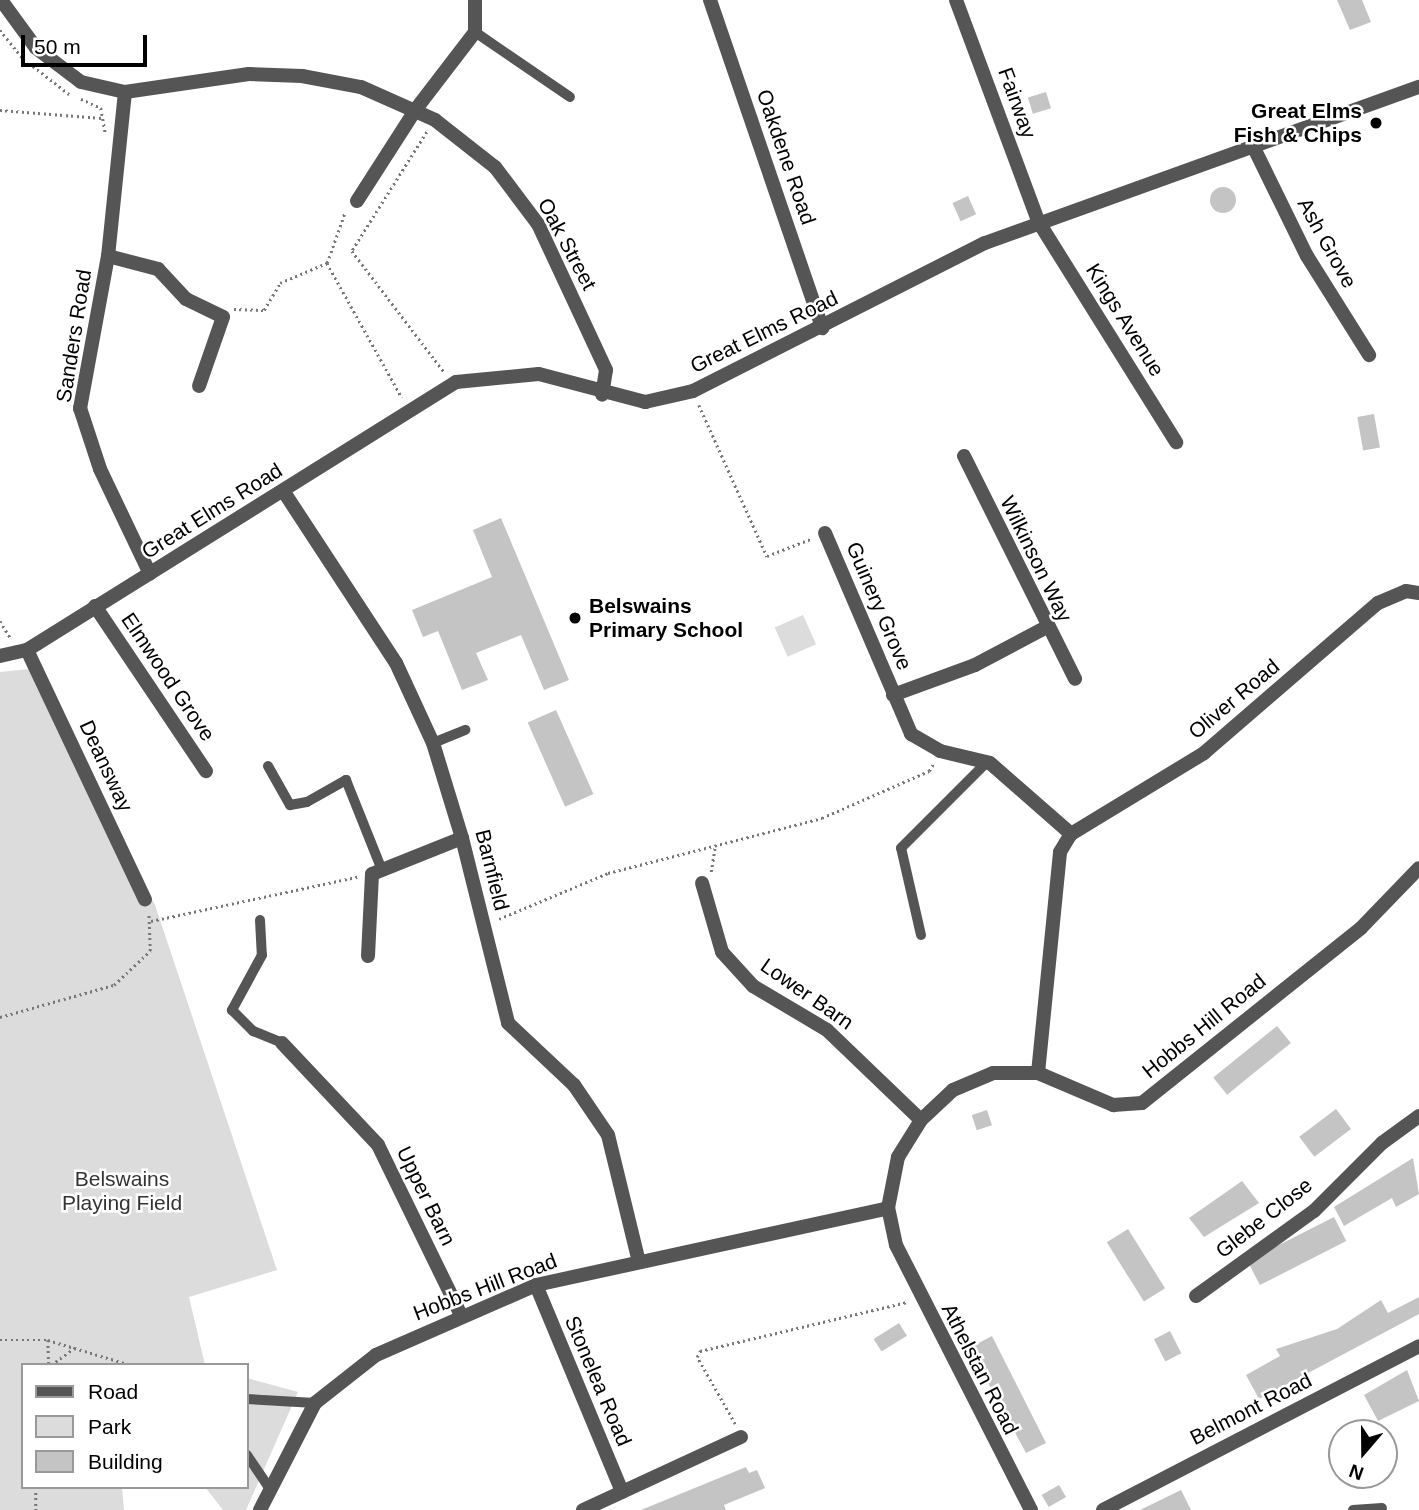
<!DOCTYPE html>
<style>
body{margin:0}
#map{position:relative;width:1419px;height:1510px;overflow:hidden;background:#fff;font-family:Arial,sans-serif}
div>[style]{position:absolute}
.green>*{inset:0;background:#dcdcdc;transform-origin:0 0}
.building>*{inset:0;background:#c4c4c4;transform-origin:0 0}
.round{border-radius:50%}
.path>*{height:2.5px;margin-top:-1.25px;transform-origin:0;background:repeating-linear-gradient(90deg,#777 0 2px,transparent 0 5.5px)}
.service>*{height:10px;margin:-5px;padding:0 5px;transform-origin:5px;border-radius:5px;background:#555}
.minor>*{height:14px;margin:-7px;padding:0 7px;transform-origin:7px;border-radius:7px;background:#555}
.dots>*{width:19px;height:19px;translate:-50% -50%;box-sizing:border-box;border:4px solid #fff;border-radius:50%}
span{translate:-50% -50%;white-space:nowrap;text-align:center;line-height:1.15;-webkit-text-stroke:5px #fff;paint-order:stroke}
.street-label{font-size:21px;color:#000}
.poi-label{font-size:21px;color:#000;font-weight:700}
.right{translate:-100% -50%;text-align:right}
.left{translate:0 -50%;text-align:left}
.park-label{font-size:21px;color:#333}
.legend{position:absolute;left:21px;top:1363px;width:228px;height:126px;box-sizing:border-box;background:#fff;border:2px solid #999;margin:0;padding:9px 12px;list-style:none;font-size:21px;color:#000}
.legend li{display:flex;align-items:center;gap:14px;height:35px}
.legend b{width:35px;border:2px solid #999}
.north{position:absolute;left:1328px;top:1419px;width:70px;height:70px;box-sizing:border-box;background:#fff;border:2px solid #999;border-radius:50%;rotate:200deg;font-size:19px;font-weight:700;line-height:28px;text-align:center;color:#000}
.north::after{content:'';display:block;margin:auto;width:24px;height:32px;background:#000;clip-path:polygon(50% 0,100% 100%,50% 72%,0 100%)}
.scale{position:absolute;left:21px;top:35px;width:126px;height:32px;box-sizing:border-box;border:4px solid #000;border-top:0;padding-left:9px;font-size:21px;line-height:24px;white-space:nowrap;color:#000;-webkit-text-stroke:5px #fff;paint-order:stroke}
</style>
<div id="map">
<div class="green">
<i style="left:803px;top:615px;width:32px;height:31px;rotate:66deg"></i>
<i style="clip-path:polygon(29px 669px,155px 905px,277px 1270px,189px 1297px,205px 1365px,23px 1365px,23px 1487px,122px 1487px,124px 1510px,0 1510px,0 672px)"></i>
<i style="clip-path:polygon(247px 1378px,298px 1392px,246px 1510px,223px 1510px,205px 1487px,247px 1487px)"></i>
</div>
<div class="building">
<i style="clip-path:polygon(1337px 0,1362px 0,1371px 22px,1350px 30px)"></i>
<i style="left:1046px;top:92px;width:17px;height:19px;rotate:73deg"></i>
<i class="round" style="left:1210px;top:187px;width:26px;height:26px"></i>
<i style="left:968px;top:196px;width:20px;height:17px;rotate:66deg"></i>
<i style="left:1374px;top:414px;width:34px;height:17px;rotate:80deg"></i>
<i style="clip-path:polygon(501px 518px,569px 680px,544px 690px,521px 635px,476px 653px,488px 680px,462px 690px,438px 631px,423px 637px,412px 610px,492px 577px,473px 530px)"></i>
<i style="left:556px;top:710px;width:92px;height:31px;rotate:66deg"></i>
<i style="left:1277px;top:1026px;width:22px;height:82px;rotate:51deg"></i>
<i style="left:1336px;top:1109px;width:25px;height:46px;rotate:53deg"></i>
<i style="left:987px;top:1110px;width:16px;height:16px;rotate:72deg"></i>
<i style="clip-path:polygon(1413px 1158px,1419px 1194px,1396px 1207px,1392px 1198px,1344px 1226px,1334px 1207px)"></i>
<i style="clip-path:polygon(1242px 1181px,1259px 1203px,1204px 1237px,1189px 1218px)"></i>
<i style="left:1334px;top:1217px;width:27px;height:97px;rotate:63deg"></i>
<i style="left:1128px;top:1229px;width:70px;height:25px;rotate:58deg"></i>
<i style="clip-path:polygon(1419px 1297px,1419px 1314px,1259px 1399px,1246px 1375px,1280px 1356px,1276px 1349px,1337px 1329px,1381px 1300px,1388px 1313px)"></i>
<i style="left:899px;top:1323px;width:15px;height:30px;rotate:58deg"></i>
<i style="left:1170px;top:1331px;width:25px;height:18px;rotate:63deg"></i>
<i style="clip-path:polygon(992px 1336px,1046px 1443px,1026px 1453px,969px 1348px)"></i>
<i style="clip-path:polygon(1407px 1370px,1419px 1401px,1378px 1421px,1364px 1395px)"></i>
<i style="clip-path:polygon(746px 1467px,749px 1473px,757px 1470px,765px 1488px,724px 1505px,726px 1510px,641px 1510px)"></i>
<i style="left:1059px;top:1485px;width:14px;height:20px;rotate:60deg"></i>
<i style="clip-path:polygon(1181px 1490px,1191px 1510px,1140px 1510px)"></i>
</div>
<div class="path">
<i style="left:0;top:30px;width:35px;rotate:51deg"></i>
<i style="left:33px;top:66px;width:46px;rotate:37.9deg"></i>
<i style="left:81px;top:99px;width:22px;rotate:24deg"></i>
<i style="left:101px;top:108px;width:27px;rotate:80deg"></i>
<i style="left:0;top:110px;width:102px;rotate:4.5deg"></i>
<i style="left:427px;top:132px;width:141px;rotate:122.2deg"></i>
<i style="left:352px;top:251px;width:153px;rotate:52.7deg"></i>
<i style="left:327px;top:263px;width:154px;rotate:60.9deg"></i>
<i style="left:234px;top:309px;width:30px;rotate:2deg"></i>
<i style="left:264px;top:310px;width:31px;rotate:-59deg"></i>
<i style="left:280px;top:283px;width:51px;rotate:-23.1deg"></i>
<i style="left:327px;top:263px;width:54px;rotate:-70.6deg"></i>
<i style="left:699px;top:405px;width:166px;rotate:65.8deg"></i>
<i style="left:767px;top:556px;width:49px;rotate:-21.4deg"></i>
<i style="left:0;top:621px;width:19px;rotate:58deg"></i>
<i style="left:711px;top:872px;width:26px;rotate:-81deg"></i>
<i style="left:499px;top:919px;width:118px;rotate:-22.9deg"></i>
<i style="left:608px;top:873px;width:221px;rotate:-14.4deg"></i>
<i style="left:822px;top:818px;width:117px;rotate:-23.7deg"></i>
<i style="left:929px;top:771px;width:9px;rotate:-58deg"></i>
<i style="left:151px;top:921px;width:211px;rotate:-12.1deg"></i>
<i style="left:0;top:1017px;width:118px;rotate:-15.7deg"></i>
<i style="left:114px;top:985px;width:50px;rotate:-43.4deg"></i>
<i style="left:150px;top:951px;width:38px;rotate:-92deg"></i>
<i style="left:0;top:1340px;width:48px"></i>
<i style="left:48px;top:1340px;width:87px;rotate:16.8deg"></i>
<i style="left:48px;top:1340px;width:25px;rotate:88deg"></i>
<i style="left:51px;top:1365px;width:32px;rotate:-36deg"></i>
<i style="left:735px;top:1424px;width:77px;rotate:-119.6deg"></i>
<i style="left:697px;top:1357px;width:7px;rotate:-63deg"></i>
<i style="left:700px;top:1351px;width:214px;rotate:-13.3deg"></i>
<i style="left:36px;top:1487px;width:23px;rotate:90deg"></i>
</div>
<div class="service">
<i style="left:475px;top:32px;width:115px;rotate:34.4deg"></i>
<i style="left:433px;top:743px;width:35px;rotate:-22deg"></i>
<i style="left:268px;top:766px;width:45px;rotate:60.6deg"></i>
<i style="left:290px;top:805px;width:17px;rotate:-10deg"></i>
<i style="left:307px;top:802px;width:45px;rotate:-29.4deg"></i>
<i style="left:346px;top:780px;width:97px;rotate:68.2deg"></i>
<i style="left:260px;top:920px;width:35px;rotate:87deg"></i>
<i style="left:262px;top:955px;width:63px;rotate:118.6deg"></i>
<i style="left:232px;top:1010px;width:30px;rotate:45deg"></i>
<i style="left:253px;top:1031px;width:31px;rotate:22deg"></i>
<i style="left:921px;top:935px;width:89px;rotate:-102.9deg"></i>
<i style="left:901px;top:848px;width:122px;rotate:-45deg"></i>
<i style="left:247px;top:1399px;width:68px;rotate:3.4deg"></i>
<i style="left:247px;top:1455px;width:36px;rotate:56deg"></i>
<i style="left:1353px;top:1510px;width:29px;rotate:-4deg"></i>
</div>
<div class="minor">
<i style="left:1px;top:0;width:59px;rotate:53.9deg"></i>
<i style="left:36px;top:48px;width:56px;rotate:37.1deg"></i>
<i style="left:81px;top:82px;width:45px;rotate:12.8deg"></i>
<i style="left:125px;top:92px;width:125px;rotate:-8.3deg"></i>
<i style="left:249px;top:74px;width:53px;rotate:2.2deg"></i>
<i style="left:302px;top:76px;width:60px;rotate:10.6deg"></i>
<i style="left:361px;top:87px;width:81px;rotate:24deg"></i>
<i style="left:435px;top:120px;width:76px;rotate:38.1deg"></i>
<i style="left:495px;top:167px;width:71px;rotate:53deg"></i>
<i style="left:538px;top:224px;width:161px;rotate:65deg"></i>
<i style="left:606px;top:370px;width:25px;rotate:99deg"></i>
<i style="left:710px;top:0;width:347px;rotate:71.1deg"></i>
<i style="left:956px;top:0;width:236px;rotate:69.6deg"></i>
<i style="left:1038px;top:221px;width:261px;rotate:58deg"></i>
<i style="left:125px;top:92px;width:165px;rotate:95.9deg"></i>
<i style="left:108px;top:256px;width:155px;rotate:100.4deg"></i>
<i style="left:80px;top:408px;width:64px;rotate:71.8deg"></i>
<i style="left:100px;top:469px;width:116px;rotate:64.5deg"></i>
<i style="left:1254px;top:148px;width:120px;rotate:63.9deg"></i>
<i style="left:1307px;top:256px;width:117px;rotate:57.9deg"></i>
<i style="left:357px;top:201px;width:109px;rotate:-57.3deg"></i>
<i style="left:416px;top:109px;width:97px;rotate:-52.5deg"></i>
<i style="left:475px;top:32px;width:32px;rotate:-90deg"></i>
<i style="left:108px;top:256px;width:52px;rotate:14.6deg"></i>
<i style="left:158px;top:269px;width:41px;rotate:47deg"></i>
<i style="left:186px;top:299px;width:41px;rotate:25.9deg"></i>
<i style="left:223px;top:317px;width:73px;rotate:109.2deg"></i>
<i style="left:964px;top:456px;width:249px;rotate:63.5deg"></i>
<i style="left:284px;top:492px;width:204px;rotate:56.8deg"></i>
<i style="left:396px;top:663px;width:88px;rotate:65.2deg"></i>
<i style="left:433px;top:743px;width:99px;rotate:73deg"></i>
<i style="left:462px;top:838px;width:191px;rotate:76deg"></i>
<i style="left:508px;top:1023px;width:91px;rotate:43.2deg"></i>
<i style="left:574px;top:1085px;width:60px;rotate:55.8deg"></i>
<i style="left:608px;top:1135px;width:127px;rotate:76.3deg"></i>
<i style="left:825px;top:533px;width:219px;rotate:66.8deg"></i>
<i style="left:911px;top:734px;width:34px;rotate:30deg"></i>
<i style="left:940px;top:751px;width:51px;rotate:13.5deg"></i>
<i style="left:990px;top:763px;width:108px;rotate:41.2deg"></i>
<i style="left:95px;top:606px;width:199px;rotate:56.1deg"></i>
<i style="left:27px;top:650px;width:276px;rotate:64.7deg"></i>
<i style="left:0;top:656px;width:28px;rotate:-13deg"></i>
<i style="left:27px;top:650px;width:506px;rotate:-31.99deg"></i>
<i style="left:456px;top:382px;width:83px;rotate:-5.5deg"></i>
<i style="left:539px;top:374px;width:110px;rotate:14.8deg"></i>
<i style="left:645px;top:402px;width:49px;rotate:-12.9deg"></i>
<i style="left:693px;top:391px;width:327px;rotate:-26.9deg"></i>
<i style="left:985px;top:243px;width:461px;rotate:-19.8deg"></i>
<i style="left:893px;top:695px;width:87px;rotate:-20.1deg"></i>
<i style="left:975px;top:665px;width:79px;rotate:-27.9deg"></i>
<i style="left:702px;top:883px;width:72px;rotate:73.8deg"></i>
<i style="left:722px;top:952px;width:46px;rotate:47.6deg"></i>
<i style="left:753px;top:986px;width:86px;rotate:30.7deg"></i>
<i style="left:827px;top:1030px;width:130px;rotate:43.8deg"></i>
<i style="left:368px;top:956px;width:82px;rotate:-87.2deg"></i>
<i style="left:372px;top:874px;width:97px;rotate:-21.8deg"></i>
<i style="left:282px;top:1043px;width:140px;rotate:46.7deg"></i>
<i style="left:378px;top:1145px;width:189px;rotate:64deg"></i>
<i style="left:1038px;top:1073px;width:222px;rotate:-84.3deg"></i>
<i style="left:1060px;top:852px;width:21px;rotate:-59deg"></i>
<i style="left:1071px;top:834px;width:156px;rotate:-31.3deg"></i>
<i style="left:1204px;top:753px;width:230px;rotate:-40.8deg"></i>
<i style="left:1378px;top:603px;width:30px;rotate:-23deg"></i>
<i style="left:1406px;top:591px;width:13px;rotate:9deg"></i>
<i style="left:536px;top:1285px;width:224px;rotate:67.4deg"></i>
<i style="left:1196px;top:1296px;width:145px;rotate:-35.8deg"></i>
<i style="left:1314px;top:1211px;width:96px;rotate:-45deg"></i>
<i style="left:1382px;top:1143px;width:46px;rotate:-36.1deg"></i>
<i style="left:260px;top:1510px;width:120px;rotate:-62.8deg"></i>
<i style="left:315px;top:1403px;width:78px;rotate:-38.2deg"></i>
<i style="left:376px;top:1355px;width:175px;rotate:-23.6deg"></i>
<i style="left:536px;top:1285px;width:360px;rotate:-12.3deg"></i>
<i style="left:583px;top:1510px;width:174px;rotate:-24.8deg"></i>
<i style="left:1031px;top:1510px;width:297px;rotate:-117deg"></i>
<i style="left:896px;top:1245px;width:38px;rotate:-102deg"></i>
<i style="left:888px;top:1208px;width:52px;rotate:-78.9deg"></i>
<i style="left:898px;top:1157px;width:44px;rotate:-58.1deg"></i>
<i style="left:921px;top:1120px;width:44px;rotate:-43.2deg"></i>
<i style="left:953px;top:1090px;width:43px;rotate:-23deg"></i>
<i style="left:993px;top:1073px;width:45px"></i>
<i style="left:1038px;top:1073px;width:82px;rotate:23.1deg"></i>
<i style="left:1113px;top:1105px;width:29px;rotate:-4deg"></i>
<i style="left:1142px;top:1103px;width:280px;rotate:-38.6deg"></i>
<i style="left:1361px;top:928px;width:83px;rotate:-46deg"></i>
<i style="left:1103px;top:1510px;width:356px;rotate:-27.4deg"></i>
</div>
<div class="dots">
<i style="left:1376px;top:123px;background:#000"></i>
<i style="left:575px;top:618px;background:#000"></i>
</div>
<div class="street-label">
<span style="left:1017px;top:103px;rotate:70deg">Fairway</span>
<span style="left:786px;top:157px;rotate:71deg">Oakdene Road</span>
<span style="left:1327px;top:243px;rotate:61deg">Ash Grove</span>
<span style="left:567px;top:244px;rotate:62deg">Oak Street</span>
<span style="left:1125px;top:320px;rotate:58deg">Kings Avenue</span>
<span style="left:764px;top:332px;rotate:-26deg">Great Elms Road</span>
<span style="left:74px;top:336px;rotate:-81deg">Sanders Road</span>
<span style="left:212px;top:511px;rotate:-32deg">Great Elms Road</span>
<span style="left:1036px;top:559px;rotate:64deg">Wilkinson Way</span>
<span style="left:879px;top:606px;rotate:67deg">Guinery Grove</span>
<span style="left:168px;top:677px;rotate:56deg">Elmwood Grove</span>
<span style="left:1234px;top:699px;rotate:-40deg">Oliver Road</span>
<span style="left:106px;top:766px;rotate:65deg">Deansway</span>
<span style="left:492px;top:870px;rotate:76deg">Barnfield</span>
<span style="left:807px;top:994px;rotate:35deg">Lower Barn</span>
<span style="left:1204px;top:1026px;rotate:-39deg">Hobbs Hill Road</span>
<span style="left:426px;top:1196px;rotate:64deg">Upper Barn</span>
<span style="left:1264px;top:1218px;rotate:-38deg">Glebe Close</span>
<span style="left:485px;top:1287px;rotate:-21deg">Hobbs Hill Road</span>
<span style="left:980px;top:1369px;rotate:63deg">Athelstan Road</span>
<span style="left:598px;top:1381px;rotate:67deg">Stonelea Road</span>
<span style="left:1251px;top:1409px;rotate:-27deg">Belmont Road</span>
</div>
<div class="poi-label">
<span class="right" style="left:1362px;top:123px">Great Elms<br>Fish &amp; Chips</span>
<span class="left" style="left:589px;top:618px">Belswains<br>Primary School</span>
</div>
<div class="park-label">
<span style="left:122px;top:1191px">Belswains<br>Playing Field</span>
</div>
<ul class="legend">
<li><b style="height:9px;background:#555"></b>Road</li>
<li><b style="height:19px;background:#dcdcdc"></b>Park</li>
<li><b style="height:19px;background:#c4c4c4"></b>Building</li>
</ul>
<div class="north">N</div>
<div class="scale">50 m</div>
</div>
